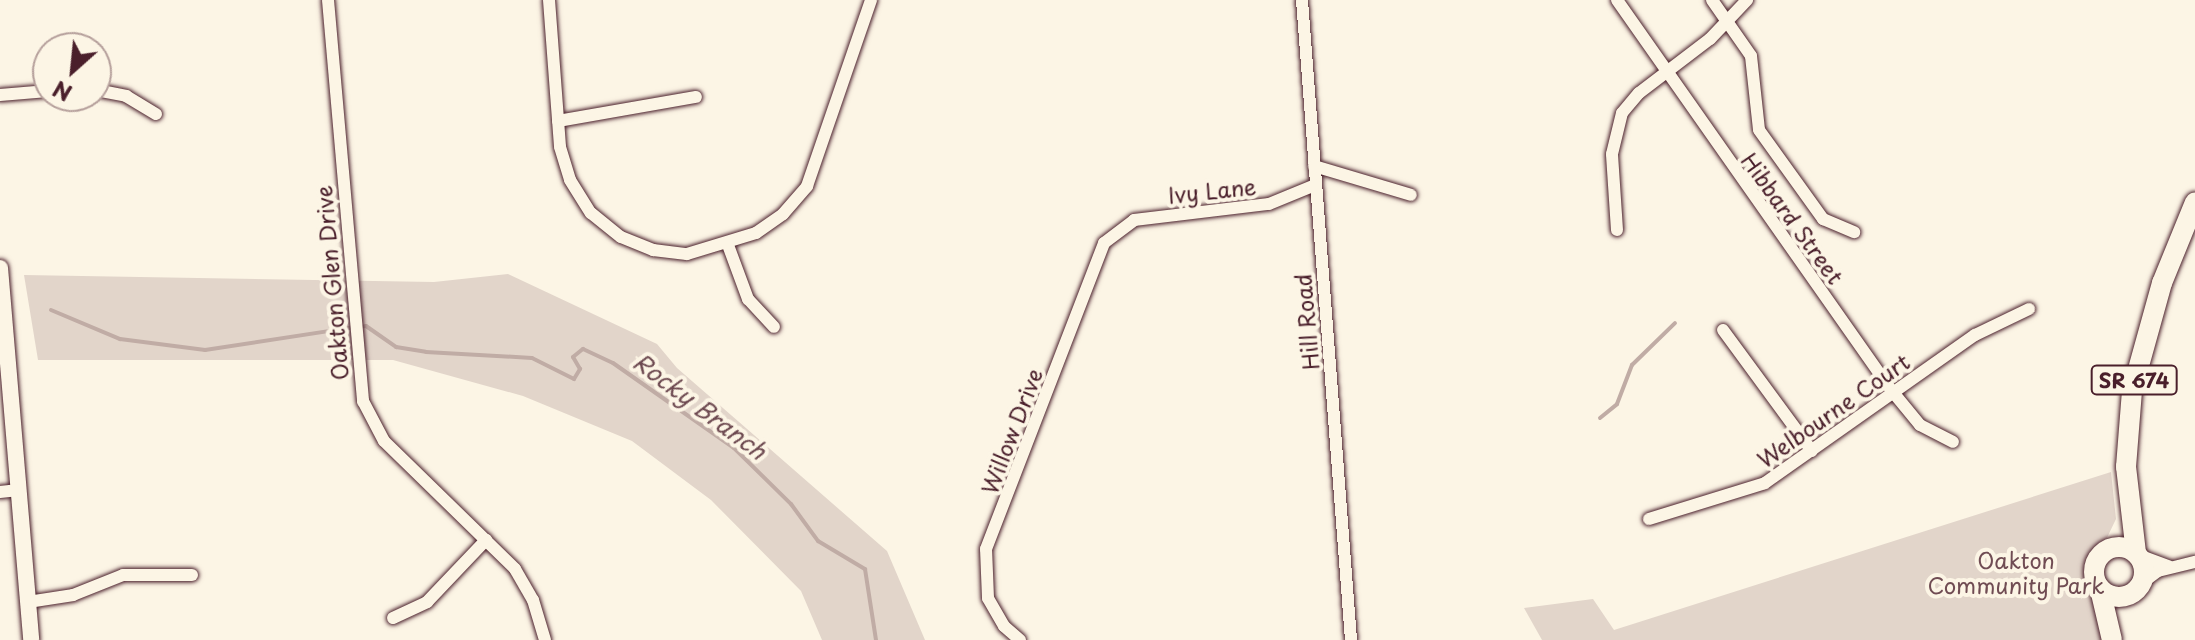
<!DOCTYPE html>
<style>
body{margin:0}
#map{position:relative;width:2195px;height:640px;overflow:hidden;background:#fcf5e5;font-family:"Playpen Sans",sans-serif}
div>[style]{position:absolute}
.green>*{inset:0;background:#e2d5ca}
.stream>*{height:4px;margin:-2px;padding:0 2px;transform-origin:2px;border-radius:2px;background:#c0aca5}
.roads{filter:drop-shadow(0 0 2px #4a1f2b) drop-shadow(0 0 2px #4a1f2b)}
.minor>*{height:12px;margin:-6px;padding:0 6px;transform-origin:6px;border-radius:6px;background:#fcf5e5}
.tertiary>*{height:16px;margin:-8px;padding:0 8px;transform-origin:8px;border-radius:8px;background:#fcf5e5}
.primary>*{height:20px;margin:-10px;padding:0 10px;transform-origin:10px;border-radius:10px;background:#fcf5e5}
.primary>.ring{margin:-10px;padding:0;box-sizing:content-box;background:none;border:20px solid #fcf5e5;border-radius:50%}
span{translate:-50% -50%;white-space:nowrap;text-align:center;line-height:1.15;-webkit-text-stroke:8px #fcf5e5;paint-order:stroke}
.shield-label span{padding:2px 6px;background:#fcf5e5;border:2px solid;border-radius:6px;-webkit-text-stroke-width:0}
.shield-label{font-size:20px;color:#4a1f2b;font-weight:700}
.street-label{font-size:22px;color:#4a1f2b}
.park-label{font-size:22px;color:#704c53}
.water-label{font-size:24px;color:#6d4950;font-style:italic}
.north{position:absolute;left:32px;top:32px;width:80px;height:80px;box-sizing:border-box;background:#fcf5e5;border:2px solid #b59f9b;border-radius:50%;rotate:207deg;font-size:22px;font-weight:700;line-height:32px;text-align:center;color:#4a1f2b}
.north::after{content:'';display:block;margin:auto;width:28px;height:36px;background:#4a1f2b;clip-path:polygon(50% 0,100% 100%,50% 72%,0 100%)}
</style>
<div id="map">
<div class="green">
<i style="clip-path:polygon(508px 274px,657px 344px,677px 368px,887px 551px,925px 640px,822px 640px,801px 591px,711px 500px,632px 441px,523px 396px,393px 360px,38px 360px,24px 275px,434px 282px)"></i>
<i style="clip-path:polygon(2111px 472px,2116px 519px,2104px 544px,2088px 558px,2087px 573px,2107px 640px,1542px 640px,1524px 608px,1593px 599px,1614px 630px)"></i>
</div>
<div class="stream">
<i style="left:51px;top:310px;width:75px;rotate:22.8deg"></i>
<i style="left:120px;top:339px;width:86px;rotate:7.4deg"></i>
<i style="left:205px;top:350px;width:133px;rotate:-8.7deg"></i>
<i style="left:348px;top:328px;width:18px;rotate:-6deg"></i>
<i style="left:366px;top:326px;width:37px;rotate:35deg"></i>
<i style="left:396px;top:347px;width:30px;rotate:9deg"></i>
<i style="left:426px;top:352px;width:106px;rotate:3.2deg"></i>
<i style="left:532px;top:358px;width:47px;rotate:26.6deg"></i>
<i style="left:574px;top:379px;width:12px;rotate:-59deg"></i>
<i style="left:580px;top:369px;width:14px;rotate:-120deg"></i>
<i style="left:573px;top:357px;width:13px;rotate:-39deg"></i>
<i style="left:583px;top:349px;width:33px;rotate:25deg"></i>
<i style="left:613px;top:363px;width:148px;rotate:35.1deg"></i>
<i style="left:734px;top:448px;width:80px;rotate:44.5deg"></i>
<i style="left:791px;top:504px;width:46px;rotate:53.9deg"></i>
<i style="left:818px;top:541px;width:55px;rotate:30.8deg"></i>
<i style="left:865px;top:569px;width:72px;rotate:81.2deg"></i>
<i style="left:1600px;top:418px;width:22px;rotate:-39deg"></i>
<i style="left:1617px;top:404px;width:42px;rotate:-69deg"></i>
<i style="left:1632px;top:365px;width:60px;rotate:-44.3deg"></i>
</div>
<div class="roads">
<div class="minor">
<i style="left:328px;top:0;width:403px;rotate:85deg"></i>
<i style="left:363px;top:401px;width:45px;rotate:62.3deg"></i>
<i style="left:384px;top:441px;width:183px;rotate:44.3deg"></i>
<i style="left:515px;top:569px;width:36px;rotate:60deg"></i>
<i style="left:533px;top:600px;width:42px;rotate:73.3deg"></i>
<i style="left:549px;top:0;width:147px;rotate:85.7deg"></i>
<i style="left:560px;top:147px;width:34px;rotate:73deg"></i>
<i style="left:570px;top:180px;width:39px;rotate:58deg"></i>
<i style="left:591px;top:213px;width:38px;rotate:39deg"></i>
<i style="left:621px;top:237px;width:35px;rotate:22deg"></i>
<i style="left:653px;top:250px;width:34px;rotate:7deg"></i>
<i style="left:687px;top:254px;width:72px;rotate:-16.9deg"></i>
<i style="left:756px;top:233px;width:33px;rotate:-35deg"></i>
<i style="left:783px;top:214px;width:37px;rotate:-49deg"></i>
<i style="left:807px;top:186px;width:197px;rotate:-71deg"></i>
<i style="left:1302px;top:0;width:642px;rotate:85.62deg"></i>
<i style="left:1617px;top:0;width:478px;rotate:54.9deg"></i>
<i style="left:1892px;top:391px;width:44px;rotate:50.5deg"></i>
<i style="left:1920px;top:425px;width:37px;rotate:27deg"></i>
<i style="left:1712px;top:0;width:68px;rotate:55.1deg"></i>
<i style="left:1751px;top:56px;width:74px;rotate:83.8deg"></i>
<i style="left:1759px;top:130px;width:110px;rotate:54.3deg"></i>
<i style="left:1823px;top:219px;width:34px;rotate:23deg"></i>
<i style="left:96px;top:90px;width:31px;rotate:11deg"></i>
<i style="left:126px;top:96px;width:35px;rotate:31deg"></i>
<i style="left:0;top:95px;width:48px;rotate:-4.8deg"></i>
<i style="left:558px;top:121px;width:140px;rotate:-9.9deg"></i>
<i style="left:1314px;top:166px;width:101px;rotate:16.6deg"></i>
<i style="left:1617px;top:230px;width:76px;rotate:-93.8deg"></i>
<i style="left:1612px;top:154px;width:42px;rotate:-76.3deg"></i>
<i style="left:1622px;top:113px;width:26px;rotate:-50deg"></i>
<i style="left:1639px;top:93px;width:89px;rotate:-37.3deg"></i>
<i style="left:1710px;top:39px;width:54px;rotate:-46.5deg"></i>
<i style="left:728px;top:245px;width:58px;rotate:69.7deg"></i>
<i style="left:748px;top:299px;width:38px;rotate:47deg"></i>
<i style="left:1723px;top:330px;width:150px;rotate:53.7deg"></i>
<i style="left:0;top:492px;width:19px;rotate:-6deg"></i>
<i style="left:1649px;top:519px;width:121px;rotate:-17.2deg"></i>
<i style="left:1765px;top:483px;width:257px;rotate:-35.2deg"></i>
<i style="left:1975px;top:335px;width:60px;rotate:-25.7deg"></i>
<i style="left:2138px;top:555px;width:33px;rotate:20deg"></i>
<i style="left:2142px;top:583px;width:20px;rotate:-37deg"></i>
<i style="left:2158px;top:571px;width:38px;rotate:-14deg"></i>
<i style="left:28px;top:602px;width:46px;rotate:-8.8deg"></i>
<i style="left:73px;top:595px;width:54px;rotate:-21.8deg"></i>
<i style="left:123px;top:575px;width:69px"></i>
<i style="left:393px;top:618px;width:38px;rotate:-25deg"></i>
<i style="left:427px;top:602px;width:86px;rotate:-46.4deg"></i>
<i style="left:1020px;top:640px;width:21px;rotate:-139deg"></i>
<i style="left:1004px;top:626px;width:32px;rotate:-120deg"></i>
<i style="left:988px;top:598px;width:49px;rotate:-92.3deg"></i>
<i style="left:986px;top:549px;width:328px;rotate:-68.9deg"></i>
<i style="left:1104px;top:243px;width:38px;rotate:-37deg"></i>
<i style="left:1134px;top:220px;width:136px;rotate:-6.8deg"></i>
<i style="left:1269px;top:204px;width:50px;rotate:-22.4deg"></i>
</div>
<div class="tertiary">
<i style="left:0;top:268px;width:373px;rotate:85.2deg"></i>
</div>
<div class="primary">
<i class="ring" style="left:2094px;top:547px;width:30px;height:30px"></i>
<i style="left:2136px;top:553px;width:87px;rotate:-96.6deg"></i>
<i style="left:2126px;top:467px;width:76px;rotate:-85.5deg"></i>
<i style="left:2132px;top:391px;width:112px;rotate:-74.5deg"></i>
<i style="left:2162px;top:283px;width:87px;rotate:-67.8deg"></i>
<i style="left:2100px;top:589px;width:52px;rotate:76.8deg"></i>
</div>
</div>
<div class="shield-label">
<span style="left:2134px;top:380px">SR 674</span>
</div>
<div class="street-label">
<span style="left:1212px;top:190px;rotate:-6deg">Ivy Lane</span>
<span style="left:1793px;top:218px;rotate:54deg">Hibbard Street</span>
<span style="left:331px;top:283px;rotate:-95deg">Oakton Glen Drive</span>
<span style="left:1306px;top:322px;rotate:-95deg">Hill Road</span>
<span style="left:1833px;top:410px;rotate:-35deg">Welbourne Court</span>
<span style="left:1011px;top:431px;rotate:-69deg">Willow Drive</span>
</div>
<div class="park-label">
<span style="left:2016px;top:572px">Oakton<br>Community Park</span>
</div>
<div class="water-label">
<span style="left:700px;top:406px;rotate:37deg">Rocky Branch</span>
</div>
<div class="north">N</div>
</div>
